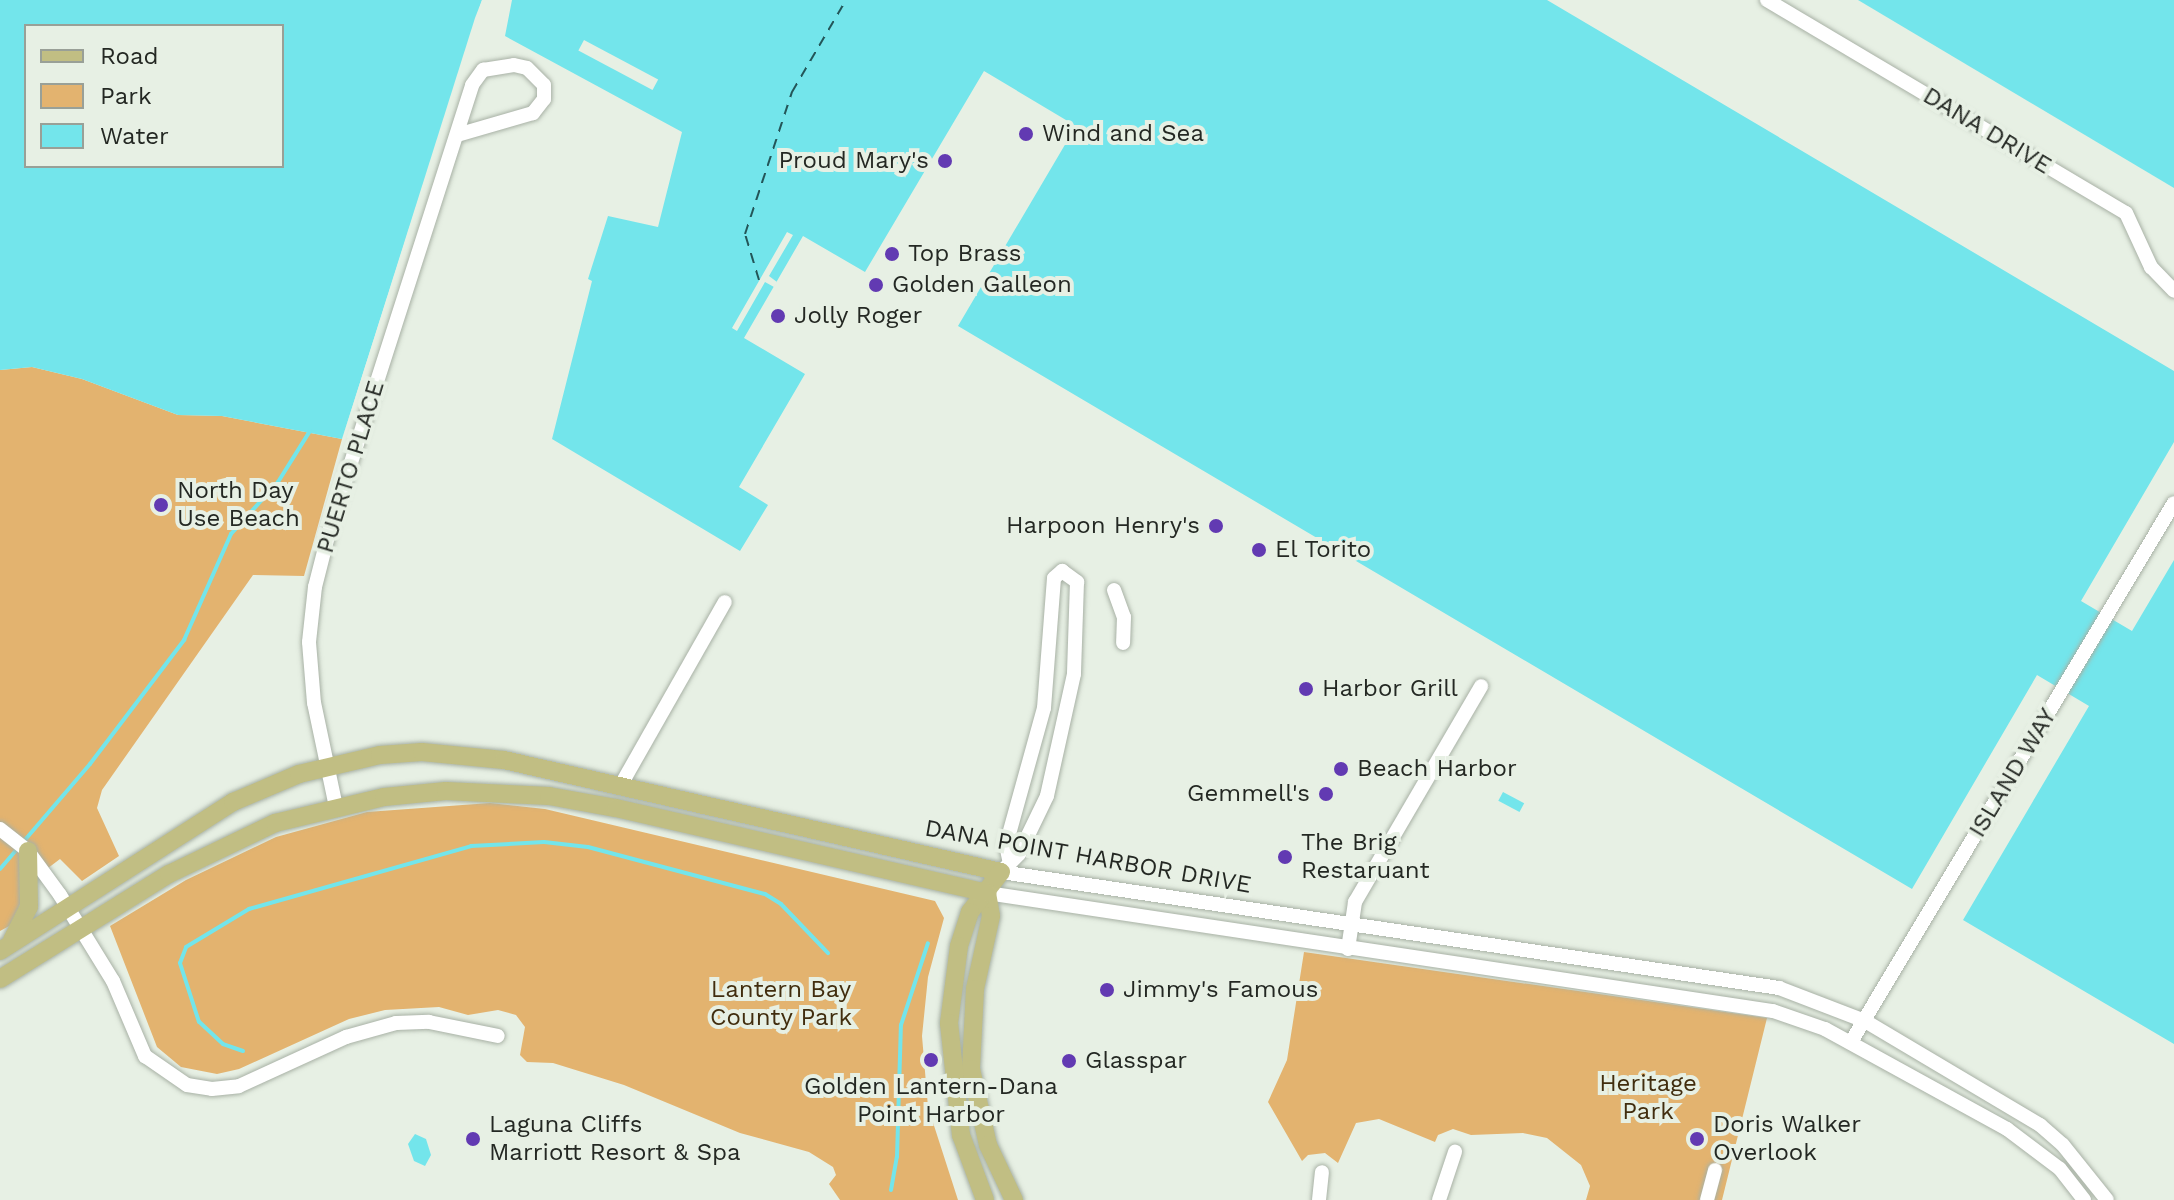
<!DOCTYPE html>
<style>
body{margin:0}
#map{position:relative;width:2174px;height:1200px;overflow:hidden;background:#e7f0e4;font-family:"Work Sans",sans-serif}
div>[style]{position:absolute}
.green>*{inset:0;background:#e3b36f}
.water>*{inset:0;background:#73e5eb;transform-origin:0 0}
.pier>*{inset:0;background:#e7f0e4;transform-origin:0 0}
.stream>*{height:4px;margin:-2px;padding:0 2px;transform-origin:2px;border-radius:2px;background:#73e5eb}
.ferry>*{height:2px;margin-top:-1px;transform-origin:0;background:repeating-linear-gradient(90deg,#235558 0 10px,transparent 0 18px)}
.roads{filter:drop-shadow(0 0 2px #a8b1a5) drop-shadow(0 0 2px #a8b1a5)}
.minor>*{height:14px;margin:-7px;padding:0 7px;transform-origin:7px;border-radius:7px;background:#fff}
.major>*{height:18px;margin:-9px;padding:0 9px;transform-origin:9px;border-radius:9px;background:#c1be83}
.dots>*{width:22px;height:22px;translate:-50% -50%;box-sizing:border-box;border:4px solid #e7f0e4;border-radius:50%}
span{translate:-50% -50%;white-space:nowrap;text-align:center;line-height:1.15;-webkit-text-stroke:8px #e7f0e4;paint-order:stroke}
.street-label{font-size:24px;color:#242823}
.poi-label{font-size:24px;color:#242823}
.left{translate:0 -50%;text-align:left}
.right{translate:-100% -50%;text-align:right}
.park-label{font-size:24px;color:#412d0e}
.legend{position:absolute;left:24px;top:24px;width:260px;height:144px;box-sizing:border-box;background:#e7f0e4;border:2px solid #99a097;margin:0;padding:10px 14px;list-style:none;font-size:24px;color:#242823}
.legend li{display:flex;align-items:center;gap:16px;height:40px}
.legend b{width:40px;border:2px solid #99a097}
</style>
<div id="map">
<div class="green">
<i style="clip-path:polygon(32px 367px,82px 379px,178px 415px,222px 416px,342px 439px,304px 576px,253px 575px,102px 790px,97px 808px,119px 856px,82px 881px,60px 859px,27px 884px,13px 924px,0 931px,0 370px)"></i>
<i style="clip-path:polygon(490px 803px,545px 809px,935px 901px,944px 918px,928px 977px,922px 1036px,928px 1107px,958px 1200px,840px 1200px,829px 1184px,836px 1175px,833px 1167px,809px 1152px,740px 1133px,624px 1085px,553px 1063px,527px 1062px,520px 1055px,525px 1027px,516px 1015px,498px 1010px,468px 1015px,439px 1007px,385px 1010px,349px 1019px,239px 1069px,217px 1074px,181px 1067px,157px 1047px,110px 926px,186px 880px,276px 837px,367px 812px)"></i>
<i style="clip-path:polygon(1304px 952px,1767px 1018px,1722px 1200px,1586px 1200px,1590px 1186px,1581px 1165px,1547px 1138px,1523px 1133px,1471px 1135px,1453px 1129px,1438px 1135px,1435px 1142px,1379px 1119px,1356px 1123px,1338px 1163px,1325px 1153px,1308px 1155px,1302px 1161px,1268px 1102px,1287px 1060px)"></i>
</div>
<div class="water">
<i style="clip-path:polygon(evenodd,0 0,482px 0,342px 439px,222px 416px,178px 415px,82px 379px,32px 367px,0 370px,0 0,26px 26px,282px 26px,282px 166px,26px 166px,26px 26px)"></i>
<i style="clip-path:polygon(512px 0,1547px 0,2174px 371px,2174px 442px,2081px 601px,2132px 631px,2174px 560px,2174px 1044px,1963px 920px,2089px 706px,2037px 675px,1912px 889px,958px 326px,1076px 126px,984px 71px,865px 272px,803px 236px,744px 338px,805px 374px,739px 487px,768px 505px,740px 551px,552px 439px,592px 281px,588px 279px,608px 216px,658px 227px,682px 132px,505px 36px)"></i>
<i style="clip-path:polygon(1858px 0,2174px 0,2174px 188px)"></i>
<i style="left:1503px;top:792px;width:24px;height:10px;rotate:28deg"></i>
<i style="clip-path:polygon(415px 1134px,426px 1139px,431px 1155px,425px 1166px,414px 1161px,408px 1144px)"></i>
</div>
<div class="pier">
<i style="clip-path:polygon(482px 0,486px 1px,341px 443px,475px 18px)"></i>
<i style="left:584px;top:40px;width:84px;height:12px;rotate:28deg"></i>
<i style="clip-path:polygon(787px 232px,793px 235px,769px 276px,777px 282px,774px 287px,765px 282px,737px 331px,732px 328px)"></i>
</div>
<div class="stream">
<i style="left:0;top:869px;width:138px;rotate:-49.4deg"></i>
<i style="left:90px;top:764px;width:156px;rotate:-52.8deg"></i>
<i style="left:184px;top:640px;width:116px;rotate:-66.1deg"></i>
<i style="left:231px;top:534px;width:70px;rotate:-47.9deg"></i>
<i style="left:278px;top:482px;width:60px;rotate:-57.9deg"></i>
<i style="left:243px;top:1051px;width:21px;rotate:-161deg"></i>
<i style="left:223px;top:1044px;width:33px;rotate:-137deg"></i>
<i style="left:199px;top:1022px;width:62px;rotate:-107.9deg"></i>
<i style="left:180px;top:963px;width:17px;rotate:-69deg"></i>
<i style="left:186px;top:947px;width:74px;rotate:-31.1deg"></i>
<i style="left:249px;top:909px;width:231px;rotate:-15.8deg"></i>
<i style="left:471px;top:846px;width:73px;rotate:-3.1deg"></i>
<i style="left:544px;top:842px;width:44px;rotate:6.5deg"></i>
<i style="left:588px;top:847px;width:183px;rotate:14.9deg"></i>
<i style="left:765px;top:894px;width:19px;rotate:32deg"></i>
<i style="left:781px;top:904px;width:68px;rotate:46.2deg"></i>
<i style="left:891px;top:1190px;width:34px;rotate:-80deg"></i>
<i style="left:897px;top:1157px;width:132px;rotate:-88.3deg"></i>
<i style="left:901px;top:1025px;width:86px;rotate:-71.8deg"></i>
</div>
<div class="ferry">
<i style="left:759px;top:280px;width:48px;rotate:-106.9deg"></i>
<i style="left:745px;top:234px;width:150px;rotate:-71.7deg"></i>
<i style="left:792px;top:92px;width:107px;rotate:-59.6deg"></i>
</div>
<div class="roads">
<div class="minor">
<i style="left:1767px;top:0;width:417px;rotate:30.7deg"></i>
<i style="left:2126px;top:213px;width:60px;rotate:65.2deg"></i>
<i style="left:2151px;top:267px;width:33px;rotate:46deg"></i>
<i style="left:1114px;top:590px;width:29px;rotate:70deg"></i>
<i style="left:1124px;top:617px;width:26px;rotate:92deg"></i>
<i style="left:622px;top:783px;width:208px;rotate:-60.4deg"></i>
<i style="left:336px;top:807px;width:106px;rotate:-101.9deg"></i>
<i style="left:314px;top:703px;width:61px;rotate:-94.7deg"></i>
<i style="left:309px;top:642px;width:55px;rotate:-83.8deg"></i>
<i style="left:315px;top:587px;width:61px;rotate:-75.7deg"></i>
<i style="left:330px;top:528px;width:465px;rotate:-72.2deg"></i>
<i style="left:472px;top:85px;width:19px;rotate:-54deg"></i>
<i style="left:483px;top:70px;width:31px;rotate:-9deg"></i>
<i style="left:514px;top:65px;width:13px;rotate:13deg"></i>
<i style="left:527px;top:68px;width:24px;rotate:45deg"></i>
<i style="left:544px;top:85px;width:14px;rotate:90deg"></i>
<i style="left:544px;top:99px;width:18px;rotate:128deg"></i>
<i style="left:533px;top:113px;width:79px;rotate:163.9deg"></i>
<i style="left:0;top:829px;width:36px;rotate:38deg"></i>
<i style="left:28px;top:851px;width:54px;rotate:54deg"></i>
<i style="left:60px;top:895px;width:101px;rotate:58.4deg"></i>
<i style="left:113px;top:981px;width:82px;rotate:66.9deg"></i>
<i style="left:145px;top:1056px;width:51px;rotate:34.6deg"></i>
<i style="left:187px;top:1085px;width:25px;rotate:9deg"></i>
<i style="left:212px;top:1089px;width:27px;rotate:-6deg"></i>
<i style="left:239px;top:1086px;width:118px;rotate:-24.6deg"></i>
<i style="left:346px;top:1037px;width:52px;rotate:-15.6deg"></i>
<i style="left:396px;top:1023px;width:33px;rotate:-2deg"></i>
<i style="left:429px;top:1022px;width:70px;rotate:11.5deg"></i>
<i style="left:1009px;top:859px;width:14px;rotate:-102deg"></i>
<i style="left:1006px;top:845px;width:142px;rotate:-74.5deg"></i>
<i style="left:1044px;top:708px;width:130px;rotate:-85.6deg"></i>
<i style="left:1054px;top:578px;width:11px;rotate:-41deg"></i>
<i style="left:1062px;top:571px;width:19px;rotate:36deg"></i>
<i style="left:1077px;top:582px;width:92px;rotate:91.9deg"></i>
<i style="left:1074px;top:674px;width:125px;rotate:102.5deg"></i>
<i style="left:1047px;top:796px;width:64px;rotate:115.8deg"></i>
<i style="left:1019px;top:854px;width:25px;rotate:135deg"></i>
<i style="left:1001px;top:872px;width:787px;rotate:8.48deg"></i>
<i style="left:1779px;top:988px;width:92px;rotate:21deg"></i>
<i style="left:1865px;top:1021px;width:204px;rotate:30.7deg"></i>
<i style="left:2040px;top:1125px;width:30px;rotate:41deg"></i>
<i style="left:2063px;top:1145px;width:70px;rotate:51.3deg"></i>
<i style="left:987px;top:893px;width:795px;rotate:8.54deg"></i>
<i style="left:1773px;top:1011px;width:55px;rotate:19.1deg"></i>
<i style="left:1825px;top:1029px;width:208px;rotate:28.8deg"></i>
<i style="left:2007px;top:1129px;width:66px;rotate:37deg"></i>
<i style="left:2060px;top:1169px;width:39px;rotate:52deg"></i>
<i style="left:1348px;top:949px;width:48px;rotate:-81.5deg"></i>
<i style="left:1355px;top:902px;width:250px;rotate:-59.7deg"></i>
<i style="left:1851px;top:1042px;width:628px;rotate:-59.07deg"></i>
<i style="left:1319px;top:1200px;width:28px;rotate:-84deg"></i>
<i style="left:1439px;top:1200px;width:51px;rotate:-71.6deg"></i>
<i style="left:1707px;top:1200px;width:31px;rotate:-75deg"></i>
</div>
<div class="major">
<i style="left:987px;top:893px;width:23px;rotate:80deg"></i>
<i style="left:991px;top:916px;width:75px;rotate:102.4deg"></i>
<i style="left:975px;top:989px;width:80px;rotate:92.9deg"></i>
<i style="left:971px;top:1069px;width:78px;rotate:77.4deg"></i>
<i style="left:988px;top:1145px;width:61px;rotate:64.7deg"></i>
<i style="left:12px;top:940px;width:37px;rotate:-63deg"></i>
<i style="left:29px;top:907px;width:56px;rotate:-91deg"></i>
<i style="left:0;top:951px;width:277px;rotate:-32.6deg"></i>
<i style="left:233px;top:802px;width:72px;rotate:-23deg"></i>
<i style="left:299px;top:774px;width:83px;rotate:-13.2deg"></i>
<i style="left:380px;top:755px;width:42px;rotate:-4.1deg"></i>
<i style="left:422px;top:752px;width:82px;rotate:5.6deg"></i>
<i style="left:504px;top:760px;width:509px;rotate:12.7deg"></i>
<i style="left:1001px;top:872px;width:51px;rotate:127.8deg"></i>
<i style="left:970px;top:912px;width:36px;rotate:108deg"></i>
<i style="left:959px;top:946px;width:78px;rotate:97.4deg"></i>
<i style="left:949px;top:1023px;width:113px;rotate:83.9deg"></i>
<i style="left:961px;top:1135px;width:69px;rotate:69.7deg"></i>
<i style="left:0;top:979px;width:199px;rotate:-31.9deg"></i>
<i style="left:169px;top:874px;width:118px;rotate:-25.7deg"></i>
<i style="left:275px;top:823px;width:112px;rotate:-13.4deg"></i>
<i style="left:384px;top:797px;width:62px;rotate:-5.5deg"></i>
<i style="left:446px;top:791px;width:103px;rotate:2.8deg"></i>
<i style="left:549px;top:796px;width:68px;rotate:10.2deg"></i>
<i style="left:616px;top:808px;width:381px;rotate:12.9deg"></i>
</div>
</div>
<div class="dots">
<i style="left:1026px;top:134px;background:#623ab2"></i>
<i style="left:945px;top:161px;background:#623ab2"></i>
<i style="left:892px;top:254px;background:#623ab2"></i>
<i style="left:876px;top:285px;background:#623ab2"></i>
<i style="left:778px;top:316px;background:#623ab2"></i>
<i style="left:161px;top:505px;background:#623ab2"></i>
<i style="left:1216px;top:526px;background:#623ab2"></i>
<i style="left:1259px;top:550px;background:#623ab2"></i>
<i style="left:1306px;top:689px;background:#623ab2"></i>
<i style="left:1341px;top:769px;background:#623ab2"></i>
<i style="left:1326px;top:794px;background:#623ab2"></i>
<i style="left:1285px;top:857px;background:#623ab2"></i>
<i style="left:1107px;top:990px;background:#623ab2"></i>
<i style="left:931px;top:1060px;background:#623ab2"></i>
<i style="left:1069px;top:1061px;background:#623ab2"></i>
<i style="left:473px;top:1139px;background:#623ab2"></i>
<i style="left:1697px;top:1139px;background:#623ab2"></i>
</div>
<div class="street-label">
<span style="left:1987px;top:131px;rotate:31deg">DANA DRIVE</span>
<span style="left:351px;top:467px;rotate:-73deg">PUERTO PLACE</span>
<span style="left:2013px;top:773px;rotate:-59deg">ISLAND WAY</span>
<span style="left:1088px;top:857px;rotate:10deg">DANA POINT HARBOR DRIVE</span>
</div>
<div class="poi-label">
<span class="left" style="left:1042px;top:134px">Wind and Sea</span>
<span class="right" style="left:929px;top:161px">Proud Mary's</span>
<span class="left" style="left:908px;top:254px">Top Brass</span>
<span class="left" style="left:892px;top:285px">Golden Galleon</span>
<span class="left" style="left:794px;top:316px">Jolly Roger</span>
<span class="left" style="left:177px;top:505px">North Day<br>Use Beach</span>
<span class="right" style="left:1200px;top:526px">Harpoon Henry's</span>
<span class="left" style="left:1275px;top:550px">El Torito</span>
<span class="left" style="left:1322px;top:689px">Harbor Grill</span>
<span class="left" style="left:1357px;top:769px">Beach Harbor</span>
<span class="right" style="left:1310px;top:794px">Gemmell's</span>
<span class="left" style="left:1301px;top:857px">The Brig<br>Restaruant</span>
<span class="left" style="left:1123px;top:990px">Jimmy's Famous</span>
<span class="left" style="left:1085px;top:1061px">Glasspar</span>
<span style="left:931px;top:1101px">Golden Lantern-Dana<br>Point Harbor</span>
<span class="left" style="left:489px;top:1139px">Laguna Cliffs<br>Marriott Resort &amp; Spa</span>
<span class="left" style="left:1713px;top:1139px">Doris Walker<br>Overlook</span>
</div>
<div class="park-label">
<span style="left:781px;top:1004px">Lantern Bay<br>County Park</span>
<span style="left:1648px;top:1098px">Heritage<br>Park</span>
</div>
<ul class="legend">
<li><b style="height:10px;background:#c1be83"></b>Road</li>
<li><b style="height:22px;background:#e3b36f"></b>Park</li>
<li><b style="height:22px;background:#73e5eb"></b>Water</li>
</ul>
</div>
